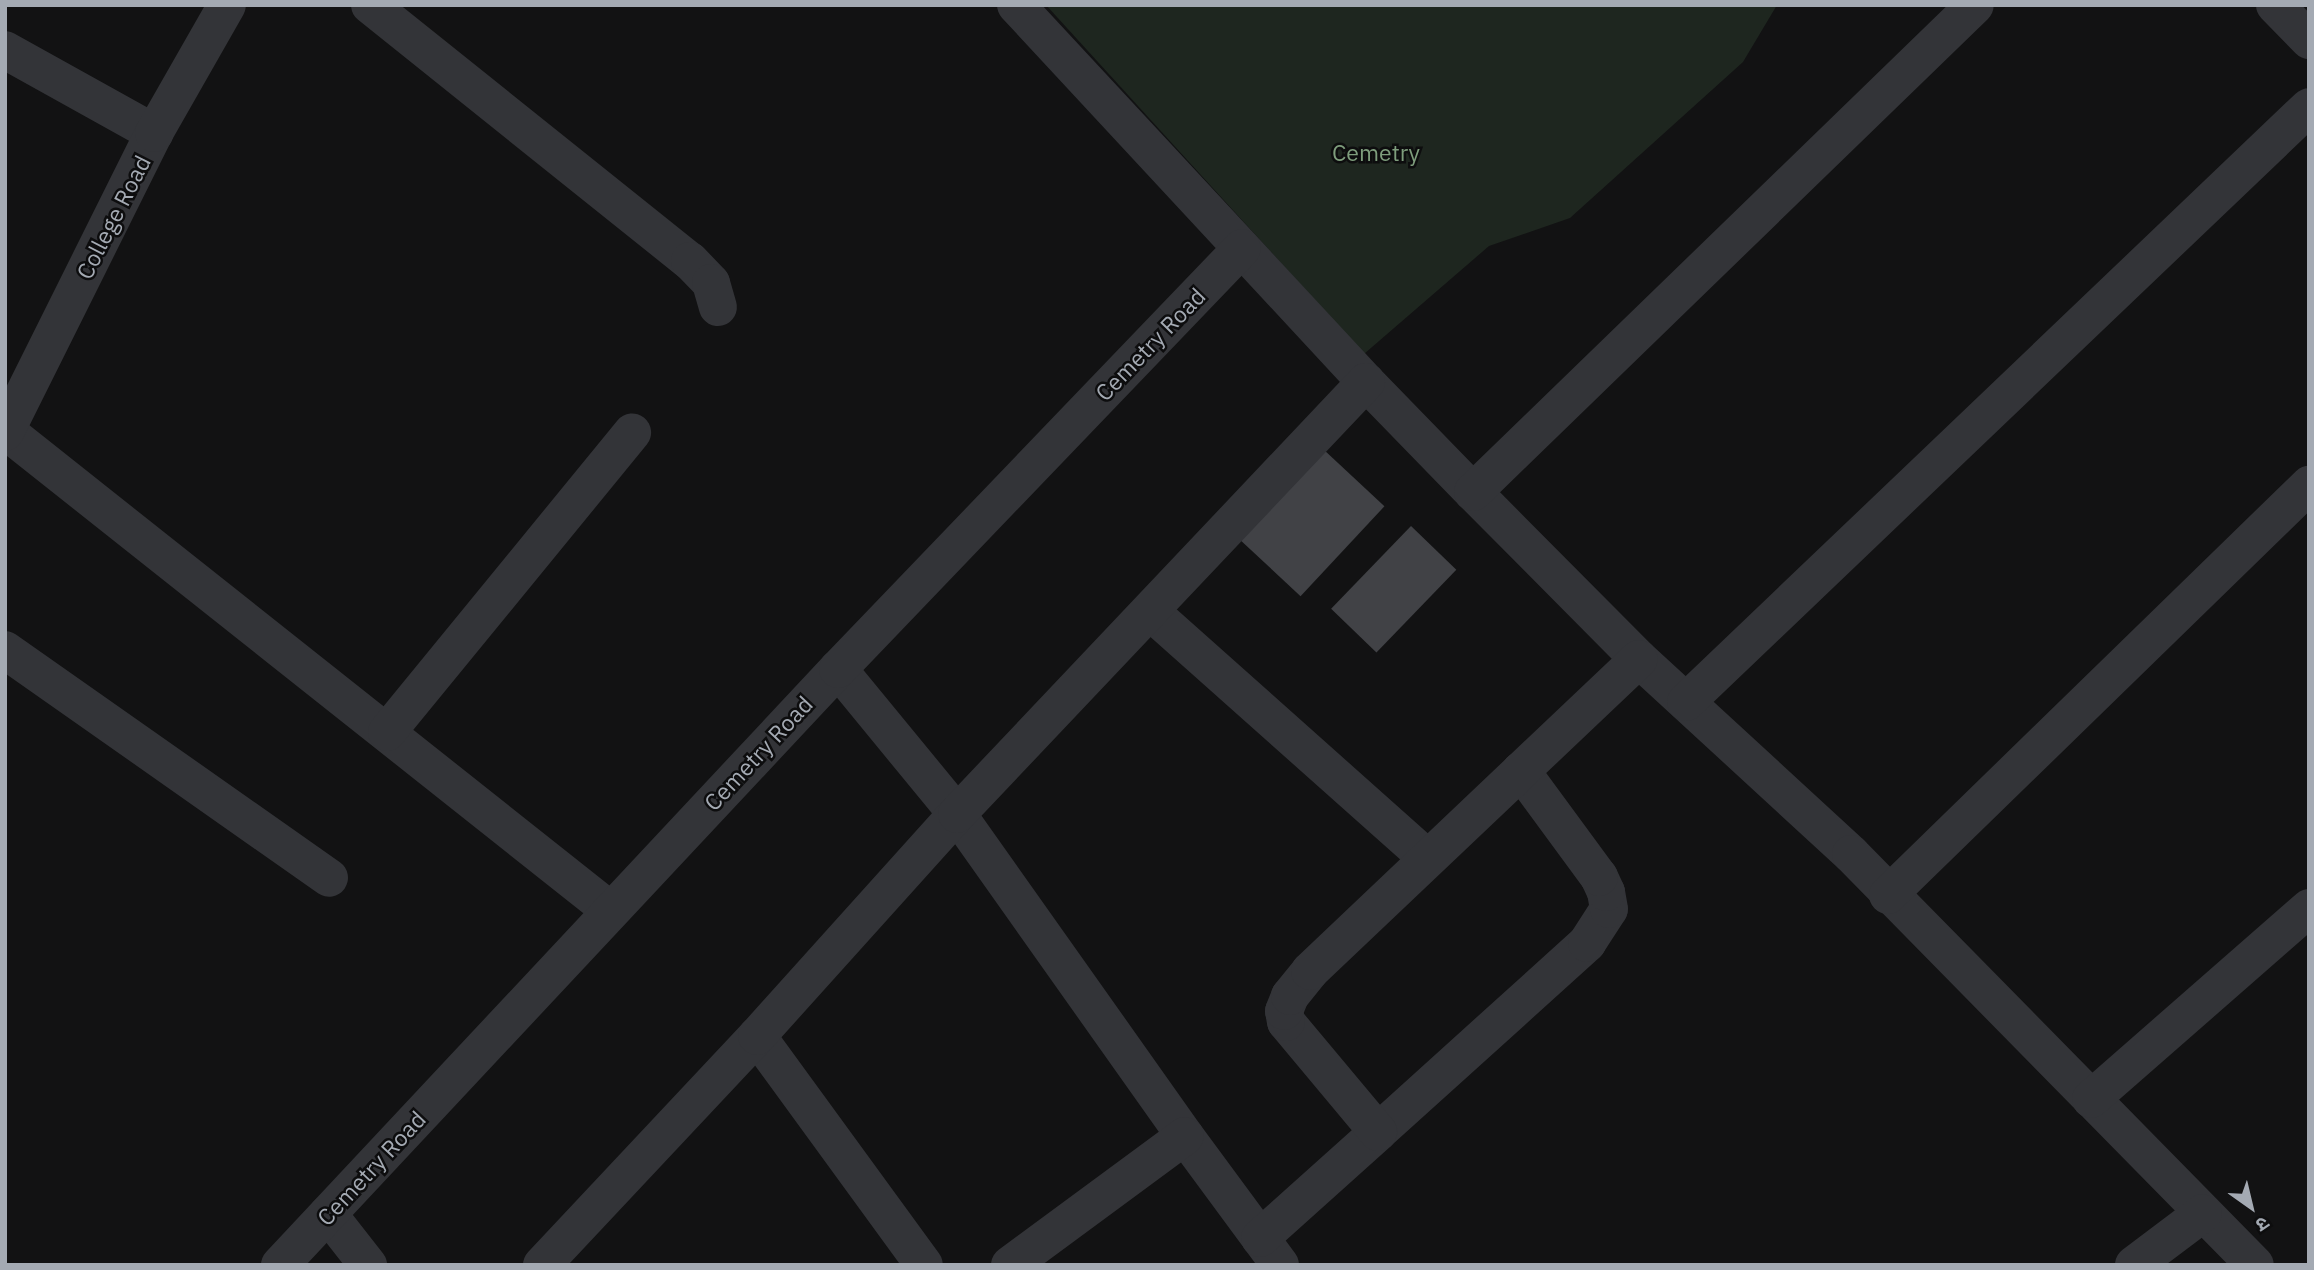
<!DOCTYPE html>
<meta charset="utf-8">
<style>
body{margin:0}
#map{position:relative;width:2314px;height:1270px;overflow:hidden;background:#121213;font-family:"IBM Plex Sans","Noto Sans Devanagari",sans-serif}
div>[style]{position:absolute}
.green>*{inset:0;background:#1e261f}
.building>*{inset:0;background:#414246;transform-origin:0 0}
.minor>*{height:38px;margin:-19px;padding:0 19px;transform-origin:19px;border-radius:19px;background:#333438}
span{translate:-50% -50%;white-space:nowrap;text-align:center;line-height:1.15;-webkit-text-stroke:5px #0d0d0e;paint-order:stroke}
.park-label{font-size:23px;color:#7e9d7c}
.street-label{font-size:23px;color:#a4aab3}
.frame{position:absolute;inset:0;border:7px solid #a4aab3;pointer-events:none}
.north{position:absolute;left:2216px;top:1172px;width:70px;height:70px;-webkit-text-stroke:5px #0d0d0e;paint-order:stroke;rotate:146deg;font-size:19px;font-weight:700;line-height:28px;text-align:center;color:#a4aab3}
.north::after{content:'';display:block;margin:auto;width:24px;height:32px;background:#a4aab3;clip-path:polygon(50% 0,100% 100%,50% 72%,0 100%)}
</style>
<div id="map">
<div class="green">
<i style="clip-path:polygon(1046px 5px,1777px 5px,1743px 62px,1570px 218px,1489px 246px,1364px 354px)"></i>
</div>
<div class="building">
<i style="left:1323px;top:449px;width:84px;height:123px;rotate:43deg"></i>
<i style="left:1411px;top:526px;width:63px;height:115px;rotate:44deg"></i>
</div>
<div class="minor">
<i style="left:370px;top:5px;width:410px;rotate:38.7deg"></i>
<i style="left:690px;top:261px;width:30px;rotate:46deg"></i>
<i style="left:711px;top:283px;width:25px;rotate:74deg"></i>
<i style="left:1016px;top:5px;width:514px;rotate:47.13deg"></i>
<i style="left:1366px;top:382px;width:153px;rotate:45.8deg"></i>
<i style="left:1473px;top:492px;width:235px;rotate:45.2deg"></i>
<i style="left:1639px;top:659px;width:288px;rotate:42.6deg"></i>
<i style="left:1851px;top:854px;width:576px;rotate:45.49deg"></i>
<i style="left:2275px;top:5px;width:49px;rotate:45.8deg"></i>
<i style="left:5px;top:50px;width:171px;rotate:29.1deg"></i>
<i style="left:6px;top:431px;width:771px;rotate:38.42deg"></i>
<i style="left:5px;top:432px;width:334px;rotate:-63.5deg"></i>
<i style="left:154px;top:133px;width:147px;rotate:-60.3deg"></i>
<i style="left:1473px;top:492px;width:699px;rotate:-44.13deg"></i>
<i style="left:1151px;top:612px;width:370px;rotate:41.7deg"></i>
<i style="left:5px;top:650px;width:396px;rotate:35.1deg"></i>
<i style="left:838px;top:669px;width:188px;rotate:50.6deg"></i>
<i style="left:957px;top:814px;width:395px;rotate:54.7deg"></i>
<i style="left:1185px;top:1136px;width:160px;rotate:53.6deg"></i>
<i style="left:1686px;top:702px;width:861px;rotate:-43.68deg"></i>
<i style="left:387px;top:732px;width:387px;rotate:-50.7deg"></i>
<i style="left:1888px;top:895px;width:588px;rotate:-44.24deg"></i>
<i style="left:757px;top:1036px;width:283px;rotate:53.9deg"></i>
<i style="left:2091px;top:1099px;width:290px;rotate:-41.2deg"></i>
<i style="left:1378px;top:1132px;width:282px;rotate:-42.1deg"></i>
<i style="left:1587px;top:943px;width:40px;rotate:-57.1deg"></i>
<i style="left:1609px;top:909px;width:17px;rotate:-100deg"></i>
<i style="left:1606px;top:892px;width:17px;rotate:-115deg"></i>
<i style="left:1599px;top:877px;width:132px;rotate:-126.3deg"></i>
<i style="left:328px;top:1214px;width:65px;rotate:51.9deg"></i>
<i style="left:1260px;top:1238px;width:159px;rotate:-41.9deg"></i>
<i style="left:1378px;top:1132px;width:143px;rotate:-129.9deg"></i>
<i style="left:1286px;top:1022px;width:11px;rotate:-100deg"></i>
<i style="left:1284px;top:1011px;width:16px;rotate:-68deg"></i>
<i style="left:1290px;top:996px;width:32px;rotate:-51deg"></i>
<i style="left:1310px;top:971px;width:453px;rotate:-43.5deg"></i>
<i style="left:280px;top:1265px;width:816px;rotate:-46.89deg"></i>
<i style="left:838px;top:669px;width:583px;rotate:-46.18deg"></i>
<i style="left:542px;top:1265px;width:314px;rotate:-46.8deg"></i>
<i style="left:757px;top:1036px;width:299px;rotate:-48deg"></i>
<i style="left:957px;top:814px;width:595px;rotate:-46.57deg"></i>
<i style="left:1010px;top:1265px;width:217px;rotate:-36.4deg"></i>
<i style="left:2134px;top:1265px;width:86px;rotate:-37deg"></i>
</div>
<div class="park-label">
<span style="left:1376px;top:152px">Cemetry</span>
</div>
<div class="street-label">
<span style="left:113px;top:217px;rotate:-63deg">College Road</span>
<span style="left:1150px;top:344px;rotate:-46deg">Cemetry Road</span>
<span style="left:758px;top:753px;rotate:-47deg">Cemetry Road</span>
<span style="left:371px;top:1168px;rotate:-47deg">Cemetry Road</span>
</div>
<div class="frame"></div>
<div class="north">उ</div>
</div>
